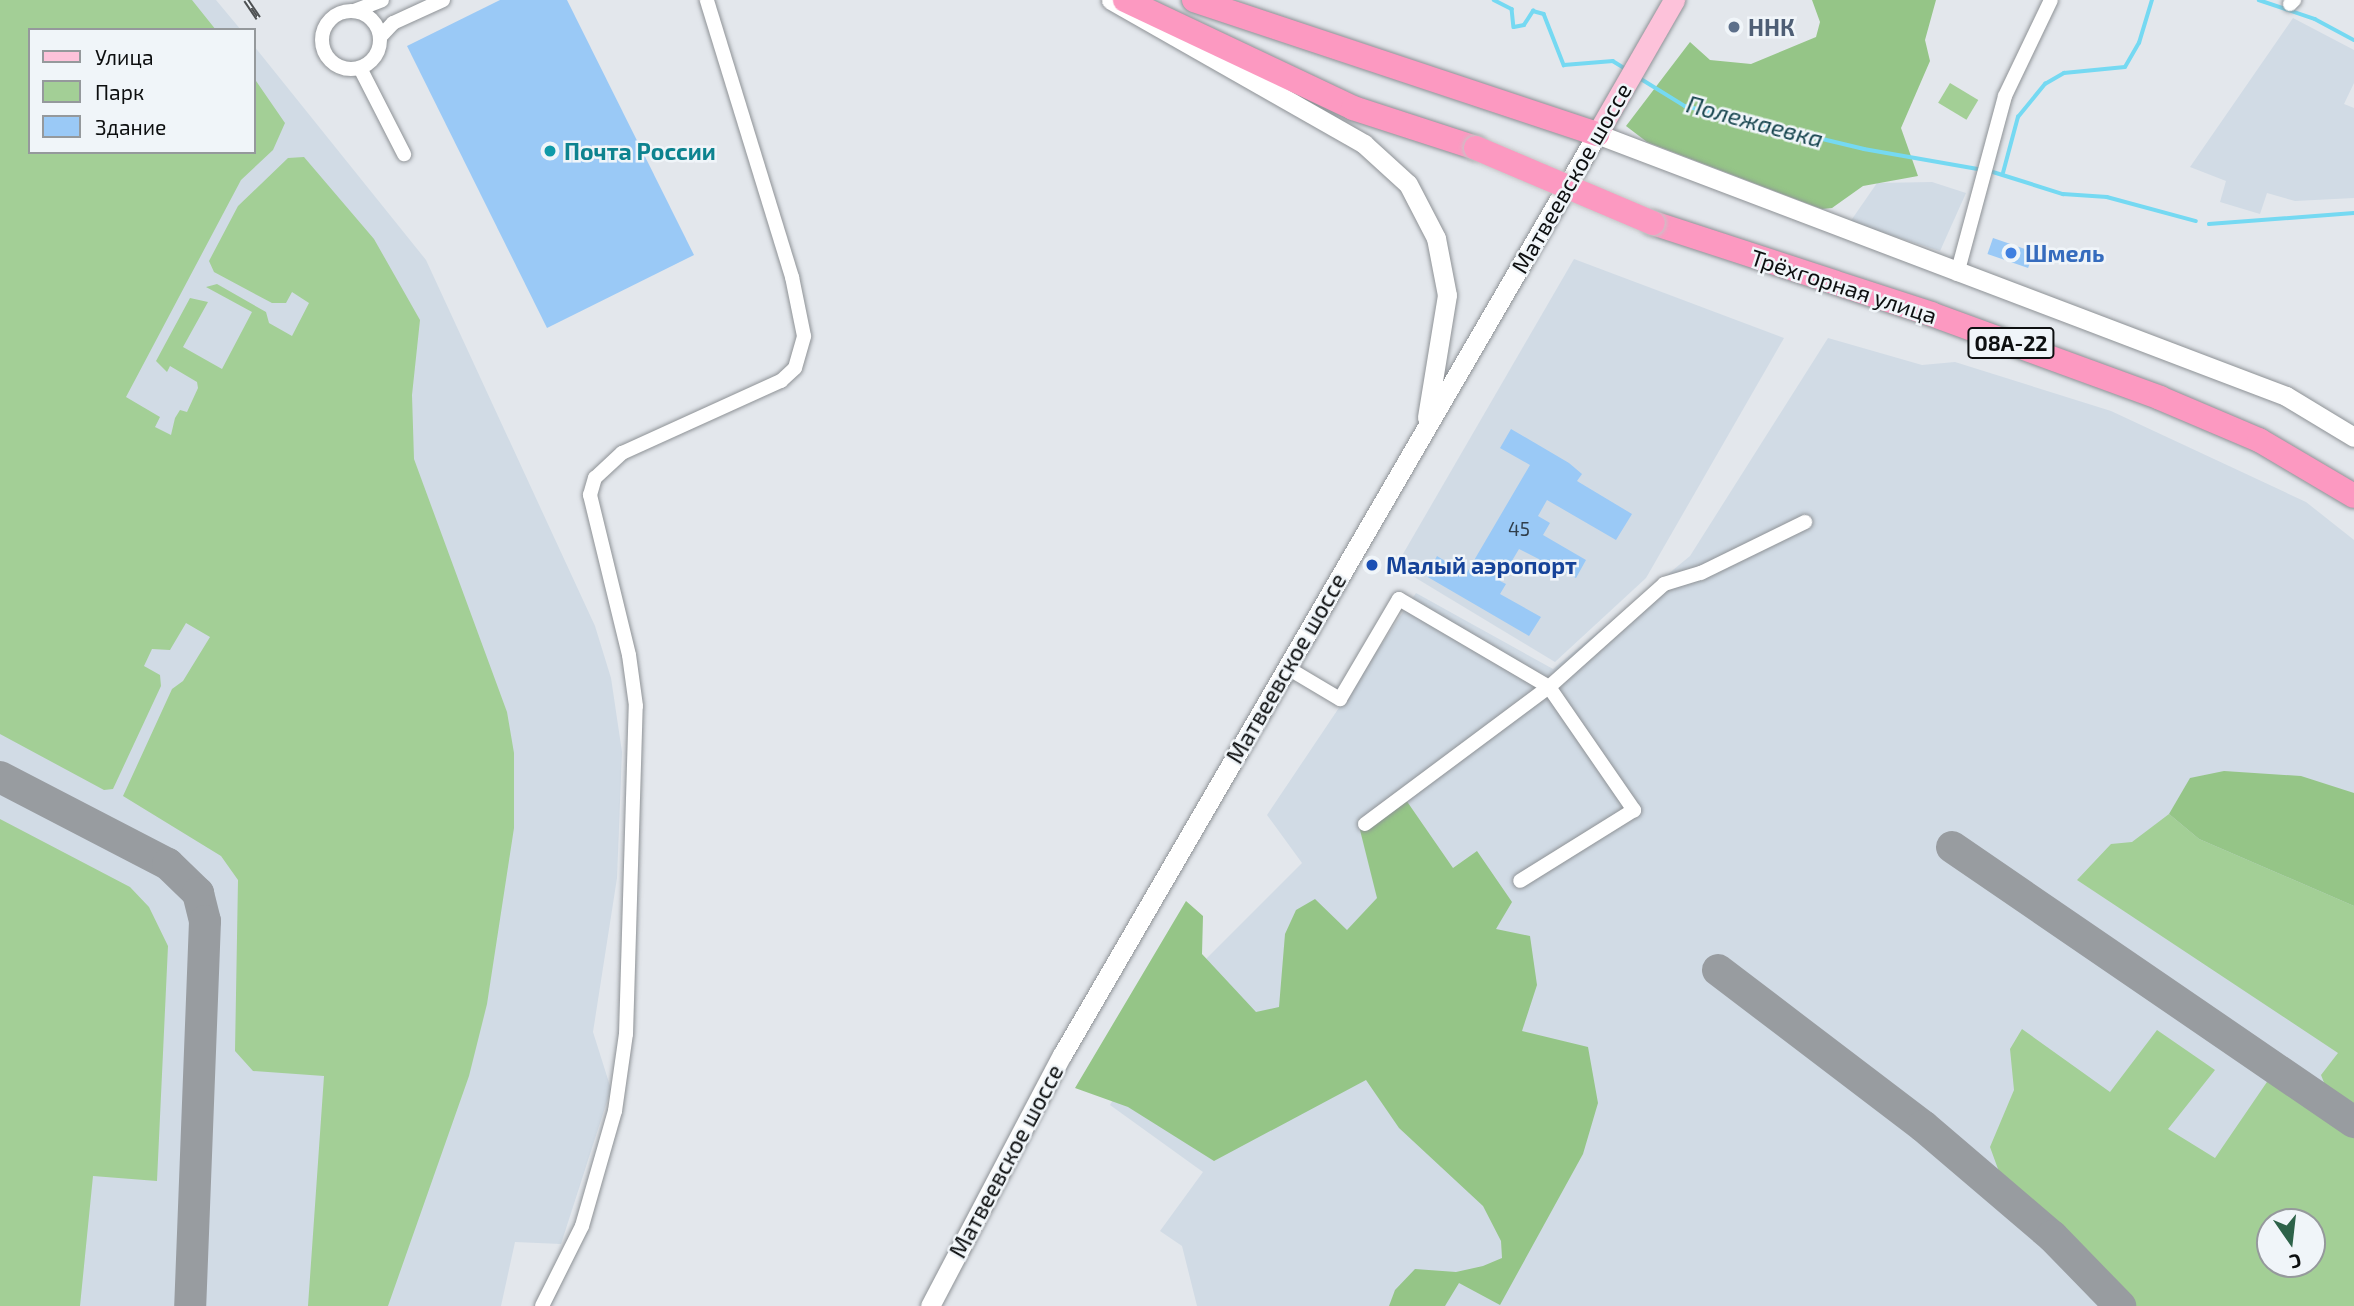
<!DOCTYPE html>
<meta charset="utf-8">
<style>
body{margin:0}
#map{position:relative;width:2354px;height:1306px;overflow:hidden;background:#e3e7ec;font-family:"Exo 2",sans-serif}
div>[style]{position:absolute}
.built>*{inset:0;background:#d1dbe5}
.green>*{inset:0;background:#a3cf96;transform-origin:0 0}
.forest>*{inset:0;background:#95c587}
.stream>*{height:3.5px;margin:-1.75px;padding:0 1.75px;transform-origin:1.75px;border-radius:1.75px;background:#75d9f2}
.taxiway>*{height:32px;margin:-16px;padding:0 16px;transform-origin:16px;border-radius:16px;background:#989ca0}
.building>*{inset:0;background:#9ac9f6;transform-origin:0 0}
.roads{filter:drop-shadow(0 0 2px #8e9296) drop-shadow(0 0 2px #8e9296)}
.street>*{height:14px;margin:-7px;padding:0 7px;transform-origin:7px;border-radius:7px;background:#fff}
.street>.ring{margin:-7px;padding:0;box-sizing:content-box;background:none;border:14px solid #fff;border-radius:50%}
.secondary>*{height:19px;margin:-9.5px;padding:0 9.5px;transform-origin:9.5px;border-radius:9.5px;background:#fff}
.primary>*{height:21px;margin:-10.5px;padding:0 10.5px;transform-origin:10.5px;border-radius:10.5px;background:#fdc2da}
.highway>*{height:24px;margin:-12px;padding:0 12px;transform-origin:12px;border-radius:12px;background:#fc99c1}
.rail>*{height:6px;margin-top:-3px;transform-origin:0;background:repeating-linear-gradient(90deg,#f0f5f9 0 10px,#4e5153 0 20px);box-sizing:border-box;border-block:2px solid #4e5153}
.bridges{filter:drop-shadow(0 0 2px #c5c5c6) drop-shadow(0 0 2px #c5c5c6)}
.highway-bridge>*{height:24px;margin:-12px;padding:0 12px;transform-origin:12px;border-radius:12px;background:#fc99c1}
.dots>*{width:19px;height:19px;translate:-50% -50%;box-sizing:border-box;border:4px solid #f0f5f9;border-radius:50%}
span{translate:-50% -50%;white-space:nowrap;text-align:center;line-height:1.15;-webkit-text-stroke:5px #f0f5f9;paint-order:stroke}
.number-label{font-size:19px;color:#303e4a}
.number-label span{-webkit-text-stroke-width:0}
.shield-label span{padding:2px 5px;background:#f0f5f9;border:2px solid;border-radius:5px;-webkit-text-stroke-width:0}
.shield-label{font-size:21px;color:#0d0f10;font-weight:700}
.service-label{font-size:23px;color:#4e5e75;font-weight:700}
.left{translate:0 -50%;text-align:left}
.culture-label{font-size:23px;color:#0d838f;font-weight:700}
.street-label{font-size:23px;color:#0d0f10}
.shop-label{font-size:23px;color:#366cbe;font-weight:700}
.transit-label{font-size:23px;color:#164399;font-weight:700}
.water-label{font-size:24px;color:#17454f;font-style:italic}
.legend{position:absolute;left:28px;top:28px;width:228px;height:126px;box-sizing:border-box;background:#f0f5f9;border:2px solid #95999c;margin:0;padding:9px 12px;list-style:none;font-size:21px;color:#0d0f10}
.legend li{display:flex;align-items:center;gap:14px;height:35px}
.legend b{width:35px;border:2px solid #95999c}
.north{position:absolute;left:2256px;top:1208px;width:70px;height:70px;box-sizing:border-box;background:#f0f5f9;border:2px solid #95999c;border-radius:50%;rotate:166deg;font-size:19px;font-weight:700;line-height:28px;text-align:center;color:#0d0f10}
.north::after{content:'';display:block;margin:auto;width:24px;height:32px;background:#2d6249;clip-path:polygon(50% 0,100% 100%,50% 72%,0 100%)}
</style>
<div id="map">
<div class="built">
<i style="clip-path:polygon(0 0,216px 0,241px 30px,30px 30px,30px 152px,254px 152px,254px 46px,426px 260px,595px 626px,611px 678px,622px 752px,617px 878px,593px 1032px,611px 1089px,561px 1244px,515px 1242px,501px 1306px,0 1306px)"></i>
<i style="clip-path:polygon(2293px 18px,2354px 50px,2354px 83px,2344px 104px,2354px 108px,2354px 198px,2295px 201px,2267px 193px,2260px 214px,2220px 202px,2226px 181px,2190px 167px)"></i>
<i style="clip-path:polygon(1932px 182px,1966px 193px,1940px 251px,1850px 222px,1877px 183px)"></i>
<i style="clip-path:polygon(1574px 259px,1784px 338px,1646px 578px,1555px 662px,1396px 566px)"></i>
<i style="clip-path:polygon(evenodd,1828px 338px,1922px 365px,1955px 362px,2111px 411px,2306px 502px,2354px 540px,2354px 1306px,1197px 1306px,1182px 1246px,1160px 1231px,1203px 1172px,1110px 1105px,1172px 993px,1302px 863px,1267px 815px,1416px 593px,1553px 669px,1690px 556px,1828px 338px,2270px 1222px,2312px 1222px,2312px 1264px,2270px 1264px,2270px 1222px)"></i>
</div>
<div class="green">
<i style="clip-path:polygon(0 0,192px 0,216px 30px,30px 30px,30px 152px,254px 152px,254px 78px,285px 123px,273px 150px,241px 180px,126px 397px,160px 417px,155px 427px,171px 435px,175px 418px,180px 410px,187px 412px,198px 388px,197px 382px,170px 366px,167px 372px,156px 361px,190px 298px,208px 302px,183px 347px,222px 369px,252px 312px,206px 287px,217px 284px,266px 312px,269px 323px,292px 336px,309px 303px,292px 292px,286px 303px,272px 303px,214px 272px,209px 261px,238px 206px,288px 158px,304px 157px,374px 239px,420px 320px,412px 395px,414px 459px,507px 712px,514px 753px,514px 828px,487px 1004px,469px 1076px,388px 1306px,308px 1306px,324px 1076px,253px 1071px,235px 1051px,238px 880px,221px 856px,123px 796px,172px 689px,183px 681px,210px 637px,186px 623px,170px 650px,152px 649px,144px 666px,160px 675px,161px 686px,113px 789px,104px 790px,0 734px)"></i>
<i style="left:1950px;top:83px;width:33px;height:23px;rotate:31deg"></i>
<i style="clip-path:polygon(2169px 814px,2199px 839px,2354px 906px,2354px 1105px,2325px 1085px,2321px 1075px,2338px 1053px,2077px 880px,2111px 844px,2132px 842px)"></i>
<i style="clip-path:polygon(0 819px,130px 887px,149px 907px,168px 946px,157px 1181px,93px 1176px,80px 1306px,0 1306px)"></i>
<i style="clip-path:polygon(evenodd,2022px 1029px,2110px 1092px,2157px 1030px,2215px 1070px,2168px 1129px,2215px 1158px,2269px 1079px,2354px 1135px,2354px 1306px,2131px 1306px,2002px 1180px,1990px 1147px,2014px 1090px,2010px 1049px,2022px 1029px,2270px 1222px,2312px 1222px,2312px 1264px,2270px 1264px,2270px 1222px)"></i>
</div>
<div class="forest">
<i style="clip-path:polygon(1812px 0,1936px 0,1925px 40px,1930px 61px,1901px 128px,1918px 176px,1863px 186px,1832px 208px,1822px 209px,1647px 142px,1626px 126px,1690px 42px,1710px 60px,1751px 64px,1816px 37px,1820px 22px)"></i>
<i style="clip-path:polygon(2224px 771px,2301px 776px,2354px 793px,2354px 906px,2199px 839px,2169px 814px,2190px 778px)"></i>
<i style="clip-path:polygon(1406px 800px,1453px 868px,1477px 851px,1512px 902px,1496px 929px,1530px 936px,1537px 985px,1522px 1031px,1588px 1047px,1598px 1103px,1583px 1154px,1500px 1305px,1459px 1283px,1445px 1306px,1389px 1306px,1395px 1290px,1415px 1269px,1456px 1272px,1483px 1266px,1502px 1258px,1501px 1241px,1483px 1206px,1399px 1128px,1366px 1080px,1214px 1161px,1128px 1107px,1075px 1088px,1186px 901px,1203px 916px,1202px 954px,1256px 1012px,1279px 1007px,1285px 934px,1296px 910px,1315px 899px,1347px 930px,1377px 898px,1360px 830px)"></i>
</div>
<div class="stream">
<i style="left:1494px;top:0;width:20px;rotate:27deg"></i>
<i style="left:1512px;top:9px;width:18px;rotate:84deg"></i>
<i style="left:1514px;top:27px;width:10px;rotate:-11deg"></i>
<i style="left:1524px;top:25px;width:17px;rotate:-57deg"></i>
<i style="left:1533px;top:11px;width:11px;rotate:15deg"></i>
<i style="left:1544px;top:14px;width:55px;rotate:68.6deg"></i>
<i style="left:1564px;top:65px;width:49px;rotate:-4.7deg"></i>
<i style="left:1613px;top:61px;width:15px;rotate:32deg"></i>
<i style="left:2259px;top:0;width:59px;rotate:18.7deg"></i>
<i style="left:2315px;top:19px;width:44px;rotate:28.3deg"></i>
<i style="left:1638px;top:77px;width:55px;rotate:31.7deg"></i>
<i style="left:1685px;top:106px;width:184px;rotate:13.5deg"></i>
<i style="left:1864px;top:149px;width:121px;rotate:10deg"></i>
<i style="left:1990px;top:171px;width:77px;rotate:17.5deg"></i>
<i style="left:2063px;top:194px;width:44px;rotate:3.9deg"></i>
<i style="left:2107px;top:197px;width:92px;rotate:15.1deg"></i>
<i style="left:2003px;top:173px;width:58px;rotate:-75deg"></i>
<i style="left:2018px;top:117px;width:43px;rotate:-50.7deg"></i>
<i style="left:2045px;top:84px;width:22px;rotate:-30deg"></i>
<i style="left:2064px;top:73px;width:61px;rotate:-5.6deg"></i>
<i style="left:2125px;top:67px;width:28px;rotate:-60deg"></i>
<i style="left:2139px;top:43px;width:45px;rotate:-73.2deg"></i>
<i style="left:2209px;top:224px;width:145px;rotate:-4.3deg"></i>
</div>
<div class="taxiway">
<i style="left:0;top:777px;width:189px;rotate:27.4deg"></i>
<i style="left:168px;top:864px;width:42px;rotate:44deg"></i>
<i style="left:198px;top:893px;width:29px;rotate:76deg"></i>
<i style="left:205px;top:921px;width:385px;rotate:92.2deg"></i>
<i style="left:1952px;top:847px;width:487px;rotate:34.4deg"></i>
<i style="left:1718px;top:970px;width:258px;rotate:37.3deg"></i>
<i style="left:1923px;top:1126px;width:170px;rotate:40.5deg"></i>
<i style="left:2052px;top:1236px;width:98px;rotate:45.8deg"></i>
</div>
<div class="building">
<i style="clip-path:polygon(500px 0,567px 0,694px 255px,547px 328px,407px 46px)"></i>
<i style="left:1993px;top:238px;width:43px;height:17px;rotate:19deg"></i>
<i style="clip-path:polygon(1511px 429px,1569px 463px,1582px 474px,1577px 481px,1632px 514px,1616px 540px,1547px 500px,1538px 516px,1550px 523px,1543px 535px,1586px 560px,1576px 578px,1519px 549px,1500px 581px,1506px 584px,1500px 594px,1541px 617px,1529px 636px,1426px 576px,1437px 556px,1466px 574px,1530px 465px,1500px 448px)"></i>
</div>
<div class="roads">
<div class="street">
<i style="left:2290px;top:4px;width:6px;rotate:-45deg"></i>
<i style="left:354px;top:11px;width:30px;rotate:-21deg"></i>
<i class="ring" style="left:322px;top:11px;width:44px;height:44px"></i>
<i style="left:380px;top:37px;width:19px;rotate:-47deg"></i>
<i style="left:393px;top:23px;width:55px;rotate:-24.7deg"></i>
<i style="left:360px;top:68px;width:97px;rotate:62.9deg"></i>
<i style="left:1957px;top:274px;width:184px;rotate:-74.9deg"></i>
<i style="left:2005px;top:96px;width:106px;rotate:-64.4deg"></i>
<i style="left:1286px;top:667px;width:63px;rotate:30.7deg"></i>
<i style="left:1340px;top:699px;width:116px;rotate:-59.5deg"></i>
<i style="left:1399px;top:599px;width:174px;rotate:30.4deg"></i>
<i style="left:1549px;top:687px;width:154px;rotate:-41.8deg"></i>
<i style="left:1664px;top:584px;width:39px;rotate:-17deg"></i>
<i style="left:1701px;top:573px;width:116px;rotate:-26.1deg"></i>
<i style="left:1365px;top:824px;width:229px;rotate:-36.7deg"></i>
<i style="left:1549px;top:687px;width:150px;rotate:55.4deg"></i>
<i style="left:1634px;top:810px;width:134px;rotate:148.1deg"></i>
<i style="left:542px;top:1306px;width:89px;rotate:-63.4deg"></i>
<i style="left:582px;top:1226px;width:120px;rotate:-74deg"></i>
<i style="left:615px;top:1111px;width:78px;rotate:-81.9deg"></i>
<i style="left:626px;top:1034px;width:328px;rotate:-88.3deg"></i>
<i style="left:636px;top:706px;width:51px;rotate:-97.8deg"></i>
<i style="left:629px;top:655px;width:165px;rotate:-103.7deg"></i>
<i style="left:590px;top:495px;width:18px;rotate:-74deg"></i>
<i style="left:595px;top:478px;width:37px;rotate:-43deg"></i>
<i style="left:622px;top:453px;width:175px;rotate:-24.4deg"></i>
<i style="left:781px;top:381px;width:19px;rotate:-43deg"></i>
<i style="left:795px;top:368px;width:33px;rotate:-74deg"></i>
<i style="left:804px;top:336px;width:60px;rotate:-101.5deg"></i>
<i style="left:792px;top:277px;width:290px;rotate:-107.1deg"></i>
</div>
<div class="secondary">
<i style="left:1111px;top:0;width:291px;rotate:29.6deg"></i>
<i style="left:1364px;top:144px;width:59px;rotate:42.3deg"></i>
<i style="left:1408px;top:184px;width:61px;rotate:62.6deg"></i>
<i style="left:1436px;top:238px;width:58px;rotate:79.1deg"></i>
<i style="left:1447px;top:295px;width:124px;rotate:99.3deg"></i>
<i style="left:930px;top:1306px;width:284px;rotate:-62.3deg"></i>
<i style="left:1062px;top:1055px;width:1065px;rotate:-59.85deg"></i>
<i style="left:1597px;top:134px;width:737px;rotate:20.82deg"></i>
<i style="left:2286px;top:396px;width:79px;rotate:31.1deg"></i>
</div>
<div class="primary">
<i style="left:1597px;top:134px;width:155px;rotate:-60.1deg"></i>
</div>
<div class="highway">
<i style="left:1125px;top:0;width:252px;rotate:25.3deg"></i>
<i style="left:1353px;top:108px;width:129px;rotate:18deg"></i>
<i style="left:1194px;top:0;width:425px;rotate:18.4deg"></i>
<i style="left:1653px;top:223px;width:293px;rotate:18.1deg"></i>
<i style="left:1931px;top:314px;width:244px;rotate:20.1deg"></i>
<i style="left:2160px;top:398px;width:108px;rotate:23deg"></i>
<i style="left:2259px;top:440px;width:110px;rotate:30.5deg"></i>
</div>
</div>
<div class="rail">
<i style="left:246px;top:0;width:22px;rotate:56deg"></i>
</div>
<div class="bridges">
<div class="highway-bridge">
<i style="left:1476px;top:148px;width:192px;rotate:23deg"></i>
</div>
</div>
<div class="dots">
<i style="left:1734px;top:27px;background:#5c6f8a"></i>
<i style="left:550px;top:151px;background:#0f9aa8"></i>
<i style="left:2011px;top:253px;background:#3f7fe0"></i>
<i style="left:1372px;top:565px;background:#1a4fb4"></i>
</div>
<div class="number-label">
<span style="left:1519px;top:529px">45</span>
</div>
<div class="shield-label">
<span style="left:2011px;top:343px">08А-22</span>
</div>
<div class="service-label">
<span class="left" style="left:1748px;top:27px">ННК</span>
</div>
<div class="culture-label">
<span class="left" style="left:564px;top:151px">Почта России</span>
</div>
<div class="street-label">
<span style="left:1571px;top:178px;rotate:-60deg">Матвеевское шоссе</span>
<span style="left:1844px;top:286px;rotate:18deg">Трёхгорная улица</span>
<span style="left:1286px;top:668px;rotate:-60deg">Матвеевское шоссе</span>
<span style="left:1006px;top:1161px;rotate:-62deg">Матвеевское шоссе</span>
</div>
<div class="shop-label">
<span class="left" style="left:2025px;top:253px">Шмель</span>
</div>
<div class="transit-label">
<span class="left" style="left:1386px;top:565px">Малый аэропорт</span>
</div>
<div class="water-label">
<span style="left:1755px;top:121px;rotate:15deg">Полежаевка</span>
</div>
<ul class="legend">
<li><b style="height:9px;background:#fdc2da"></b>Улица</li>
<li><b style="height:19px;background:#a3cf96"></b>Парк</li>
<li><b style="height:19px;background:#9ac9f6"></b>Здание</li>
</ul>
<div class="north">С</div>
</div>
